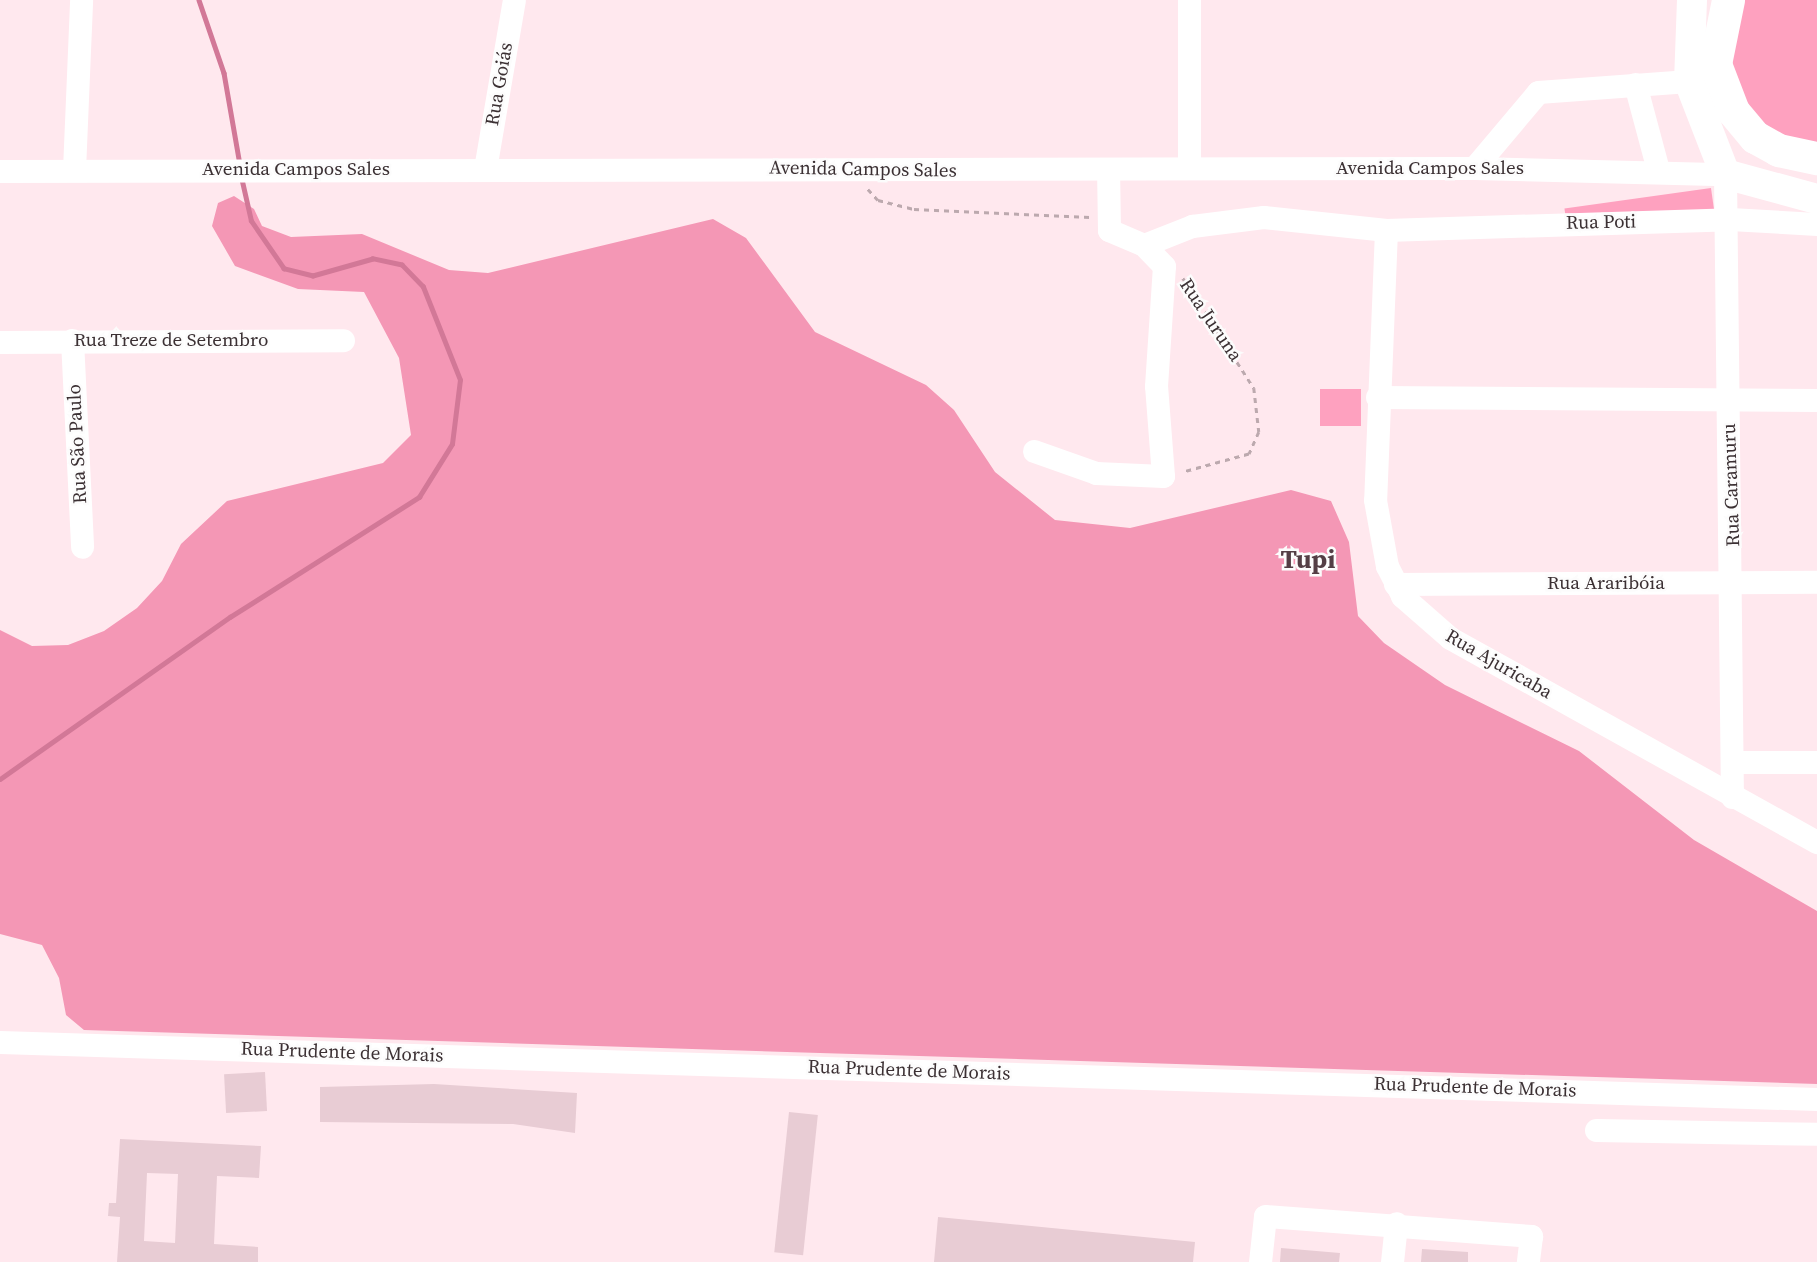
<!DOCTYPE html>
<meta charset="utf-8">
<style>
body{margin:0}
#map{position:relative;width:1817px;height:1262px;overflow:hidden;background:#ffe8ee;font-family:"Source Serif 4",serif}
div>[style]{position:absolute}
.green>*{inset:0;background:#fea1bf;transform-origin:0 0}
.forest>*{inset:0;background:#f497b5}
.stream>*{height:4.5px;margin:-2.25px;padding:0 2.25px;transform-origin:2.25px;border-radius:2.25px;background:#d27897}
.building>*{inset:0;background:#e8ccd4;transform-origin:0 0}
.path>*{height:2.5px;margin-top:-1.25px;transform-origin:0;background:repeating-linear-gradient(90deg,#bca9ae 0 5px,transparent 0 10px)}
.minor>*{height:23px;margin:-11.5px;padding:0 11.5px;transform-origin:11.5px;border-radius:11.5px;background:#fff}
.major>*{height:30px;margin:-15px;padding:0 15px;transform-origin:15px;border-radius:15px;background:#fff}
.highway>*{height:33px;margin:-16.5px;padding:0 16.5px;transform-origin:16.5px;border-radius:16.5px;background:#fff}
span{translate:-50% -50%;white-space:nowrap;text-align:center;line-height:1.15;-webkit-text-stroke:5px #fcfcfc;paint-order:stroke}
.street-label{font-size:19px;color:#3b3033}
.district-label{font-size:26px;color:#543e45;font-weight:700}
</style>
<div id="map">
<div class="green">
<i style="clip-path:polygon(1743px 0,1817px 0,1817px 146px,1798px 144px,1750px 116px,1726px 62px)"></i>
<i style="left:1711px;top:188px;width:22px;height:148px;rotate:82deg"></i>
<i style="left:1320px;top:389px;width:41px;height:37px"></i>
</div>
<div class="forest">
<i style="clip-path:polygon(234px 196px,254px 209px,262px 226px,291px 237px,362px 234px,449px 270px,488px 273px,713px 219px,746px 238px,815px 332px,926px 385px,954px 410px,995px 472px,1055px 520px,1130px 528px,1291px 490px,1331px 501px,1349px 542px,1358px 616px,1384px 643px,1445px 685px,1579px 751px,1694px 840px,1817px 911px,1817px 1084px,84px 1030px,66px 1015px,59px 978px,42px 945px,0 934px,0 630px,32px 646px,68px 645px,104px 631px,137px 608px,162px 581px,181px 544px,227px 501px,383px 463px,411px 435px,399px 358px,364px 292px,298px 289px,235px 266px,212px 226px,218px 203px)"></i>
</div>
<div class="stream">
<i style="left:199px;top:0;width:77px;rotate:71.1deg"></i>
<i style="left:224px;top:73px;width:93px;rotate:80.1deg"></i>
<i style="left:0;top:779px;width:281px;rotate:-35.2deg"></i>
<i style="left:230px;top:617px;width:224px;rotate:-32.4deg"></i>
<i style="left:419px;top:497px;width:62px;rotate:-58.1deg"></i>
<i style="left:452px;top:444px;width:64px;rotate:-82.9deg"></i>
<i style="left:460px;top:380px;width:100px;rotate:-111.7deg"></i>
<i style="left:423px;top:287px;width:30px;rotate:-134deg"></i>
<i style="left:402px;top:265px;width:30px;rotate:-168deg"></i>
<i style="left:373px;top:259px;width:62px;rotate:164.2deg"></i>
<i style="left:313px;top:276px;width:30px;rotate:-166deg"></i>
<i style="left:284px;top:269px;width:58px;rotate:-124.5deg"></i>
<i style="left:251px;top:221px;width:45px;rotate:-102.8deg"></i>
</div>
<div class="building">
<i style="left:265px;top:1072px;width:39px;height:41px;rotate:87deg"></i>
<i style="clip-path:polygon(434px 1084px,577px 1093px,575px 1133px,513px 1124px,320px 1122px,320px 1087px)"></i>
<i style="left:789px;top:1112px;width:29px;height:141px;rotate:6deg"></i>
<i style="clip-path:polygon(evenodd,120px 1139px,261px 1146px,259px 1178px,217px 1176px,214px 1244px,258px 1247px,258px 1262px,117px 1262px,120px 1217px,108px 1216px,109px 1203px,116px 1203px,120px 1139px,147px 1173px,178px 1174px,175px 1243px,144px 1241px,147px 1173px)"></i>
<i style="clip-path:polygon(938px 1217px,1195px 1242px,1193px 1262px,934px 1262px)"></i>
<i style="clip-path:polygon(1281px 1248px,1340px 1253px,1339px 1262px,1280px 1262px)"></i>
<i style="clip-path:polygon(1422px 1249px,1468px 1252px,1468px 1262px,1421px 1262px)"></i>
</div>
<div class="path">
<i style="left:868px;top:189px;width:15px;rotate:48deg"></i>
<i style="left:878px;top:200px;width:37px;rotate:14deg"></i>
<i style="left:914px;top:209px;width:176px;rotate:2.6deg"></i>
<i style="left:1183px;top:278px;width:131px;rotate:57.2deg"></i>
<i style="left:1254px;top:388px;width:44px;rotate:83.5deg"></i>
<i style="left:1259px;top:432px;width:24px;rotate:114deg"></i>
<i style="left:1249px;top:454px;width:68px;rotate:164.7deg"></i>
</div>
<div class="minor">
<i style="left:1635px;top:84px;width:89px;rotate:75deg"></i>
<i style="left:1189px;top:168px;width:168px;rotate:-90deg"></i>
<i style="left:1474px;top:168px;width:99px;rotate:-49.9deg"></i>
<i style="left:1538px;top:92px;width:151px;rotate:-4.2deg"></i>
<i style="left:485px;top:169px;width:171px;rotate:-80.3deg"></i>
<i style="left:74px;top:170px;width:170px;rotate:-87.6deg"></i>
<i style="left:0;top:171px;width:1474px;rotate:-0.12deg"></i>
<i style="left:1474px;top:168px;width:251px;rotate:1.4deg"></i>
<i style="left:1725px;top:174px;width:623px;rotate:89.36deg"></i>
<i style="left:1386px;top:230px;width:270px;rotate:92.3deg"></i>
<i style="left:1375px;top:500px;width:67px;rotate:79.7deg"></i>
<i style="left:1387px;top:566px;width:34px;rotate:63deg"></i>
<i style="left:1402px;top:596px;width:64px;rotate:41.2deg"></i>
<i style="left:1450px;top:638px;width:420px;rotate:29.1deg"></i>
<i style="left:1144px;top:245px;width:52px;rotate:-21.6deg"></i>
<i style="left:1192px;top:226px;width:72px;rotate:-7.2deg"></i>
<i style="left:1263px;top:217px;width:124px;rotate:6deg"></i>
<i style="left:1386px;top:230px;width:344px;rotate:-1.8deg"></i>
<i style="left:1730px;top:219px;width:87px;rotate:3.3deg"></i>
<i style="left:72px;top:340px;width:207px;rotate:87.2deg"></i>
<i style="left:0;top:342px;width:343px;rotate:-0.3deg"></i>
<i style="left:1377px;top:397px;width:440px;rotate:0.4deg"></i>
<i style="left:1034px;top:451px;width:66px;rotate:19.5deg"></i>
<i style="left:1096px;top:473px;width:67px;rotate:2.6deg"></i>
<i style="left:1163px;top:476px;width:90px;rotate:-94.4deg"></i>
<i style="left:1156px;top:386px;width:120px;rotate:-86.2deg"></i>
<i style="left:1164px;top:266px;width:29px;rotate:-134deg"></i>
<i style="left:1144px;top:245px;width:38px;rotate:-157deg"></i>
<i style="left:1109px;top:230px;width:61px;rotate:-90.9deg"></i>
<i style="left:1395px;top:584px;width:422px;rotate:-0.3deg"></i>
<i style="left:1734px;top:762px;width:83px"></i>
<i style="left:0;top:1042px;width:1818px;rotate:1.8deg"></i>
<i style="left:1596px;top:1130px;width:221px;rotate:1deg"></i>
<i style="left:1260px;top:1262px;width:46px;rotate:-83.8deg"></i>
<i style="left:1265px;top:1216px;width:267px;rotate:4.3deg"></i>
<i style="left:1531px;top:1236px;width:26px;rotate:97deg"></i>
<i style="left:1392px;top:1262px;width:39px;rotate:-84deg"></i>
</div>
<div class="major">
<i style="left:1692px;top:0;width:81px;rotate:92.1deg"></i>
<i style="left:1689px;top:81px;width:100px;rotate:68.8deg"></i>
<i style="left:1725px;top:174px;width:95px;rotate:15.2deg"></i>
</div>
<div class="highway">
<i style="left:1728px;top:0;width:65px;rotate:101.5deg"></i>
<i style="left:1715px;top:64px;width:50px;rotate:69deg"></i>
<i style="left:1733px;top:111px;width:34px;rotate:50deg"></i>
<i style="left:1755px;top:137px;width:26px;rotate:29deg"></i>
<i style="left:1778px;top:150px;width:40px;rotate:12deg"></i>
</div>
<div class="street-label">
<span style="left:499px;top:84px;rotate:-80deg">Rua Goiás</span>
<span style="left:1430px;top:168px">Avenida Campos Sales</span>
<span style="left:296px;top:169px">Avenida Campos Sales</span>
<span style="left:863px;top:169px;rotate:1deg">Avenida Campos Sales</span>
<span style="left:1601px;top:222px;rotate:-1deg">Rua Poti</span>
<span style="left:1211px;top:320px;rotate:56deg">Rua Juruna</span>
<span style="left:171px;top:340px">Rua Treze de Setembro</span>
<span style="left:77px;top:444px;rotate:-93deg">Rua São Paulo</span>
<span style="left:1731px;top:485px;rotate:-92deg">Rua Caramuru</span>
<span style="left:1606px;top:583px">Rua Araribóia</span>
<span style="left:1499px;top:664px;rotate:30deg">Rua Ajuricaba</span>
<span style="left:342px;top:1052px;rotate:2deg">Rua Prudente de Morais</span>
<span style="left:909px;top:1070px;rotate:2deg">Rua Prudente de Morais</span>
<span style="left:1475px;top:1087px;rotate:2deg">Rua Prudente de Morais</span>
</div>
<div class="district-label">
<span style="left:1308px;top:560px">Tupi</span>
</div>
</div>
